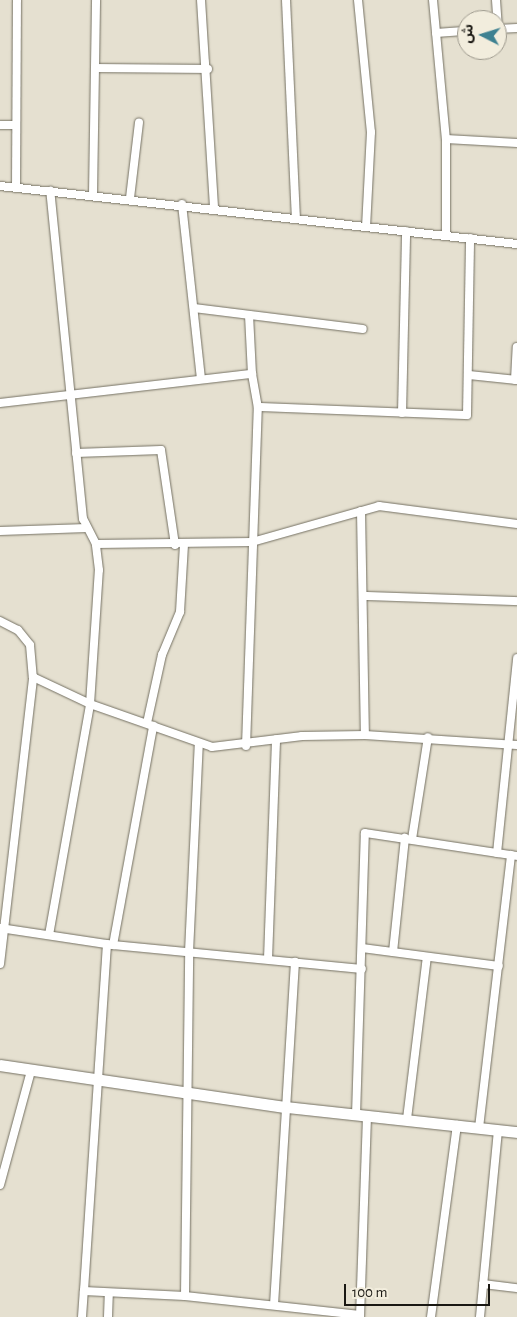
<!DOCTYPE html>
<meta charset="utf-8">
<style>
body{margin:0}
#map{position:relative;width:517px;height:1317px;overflow:hidden;background:#e5e0d0;font-family:"Alegreya Sans","Noto Sans Arabic",sans-serif}
div>[style]{position:absolute}
.roads{filter:drop-shadow(0 0 1px #757163) drop-shadow(0 0 1px #757163)}
.street>*{height:8px;margin:-4px;padding:0 4px;transform-origin:4px;border-radius:4px;background:#fff}
.secondary>*{height:11px;margin:-5.5px;padding:0 5.5px;transform-origin:5.5px;border-radius:5.5px;background:#fff}
span{translate:-50% -50%;white-space:nowrap;text-align:center;line-height:1.15;-webkit-text-stroke:5px #f2eddd;paint-order:stroke}
.north{position:absolute;left:457px;top:10px;width:50px;height:50px;box-sizing:border-box;background:#f2eddd;border:1px solid #9c988c;border-radius:50%;rotate:275deg;font-size:14px;font-weight:700;line-height:20px;text-align:center;color:#1a1813}
.north::after{content:'';display:block;margin:auto;width:18px;height:22px;background:#3e8191;clip-path:polygon(50% 0,100% 100%,50% 72%,0 100%)}
.scale{position:absolute;left:344px;top:1284px;width:146px;height:22px;box-sizing:border-box;border:2px solid #1a1813;border-top:0;padding-left:6px;font-size:15px;line-height:18px;white-space:nowrap;color:#1a1813;-webkit-text-stroke:4px #f2eddd;paint-order:stroke}
</style>
<div id="map">
<div class="roads">
<div class="street">
<i style="left:201px;top:0;width:208px;rotate:86.4deg"></i>
<i style="left:286px;top:0;width:218px;rotate:87.4deg"></i>
<i style="left:358px;top:0;width:133px;rotate:84.4deg"></i>
<i style="left:371px;top:132px;width:95px;rotate:93deg"></i>
<i style="left:433px;top:0;width:140px;rotate:84.7deg"></i>
<i style="left:446px;top:139px;width:97px;rotate:90deg"></i>
<i style="left:496px;top:0;width:29px;rotate:86deg"></i>
<i style="left:497px;top:29px;width:20px;rotate:-3deg"></i>
<i style="left:436px;top:33px;width:31px;rotate:-4deg"></i>
<i style="left:97px;top:68px;width:111px;rotate:0.5deg"></i>
<i style="left:0;top:125px;width:16px"></i>
<i style="left:446px;top:139px;width:71px;rotate:3.2deg"></i>
<i style="left:0;top:186px;width:520px;rotate:6.4deg"></i>
<i style="left:16px;top:188px;width:188px;rotate:-89.7deg"></i>
<i style="left:93px;top:194px;width:194px;rotate:-89.1deg"></i>
<i style="left:130px;top:198px;width:76px;rotate:-83.2deg"></i>
<i style="left:182px;top:204px;width:175px;rotate:83.8deg"></i>
<i style="left:194px;top:308px;width:170px;rotate:7.1deg"></i>
<i style="left:249px;top:315px;width:59px;rotate:87.1deg"></i>
<i style="left:469px;top:375px;width:48px;rotate:5.9deg"></i>
<i style="left:515px;top:380px;width:33px;rotate:-87deg"></i>
<i style="left:0;top:403px;width:254px;rotate:-6.6deg"></i>
<i style="left:252px;top:374px;width:34px;rotate:80deg"></i>
<i style="left:402px;top:413px;width:182px;rotate:-88.7deg"></i>
<i style="left:76px;top:453px;width:85px;rotate:-2deg"></i>
<i style="left:161px;top:450px;width:96px;rotate:81.6deg"></i>
<i style="left:361px;top:511px;width:224px;rotate:89deg"></i>
<i style="left:0;top:531px;width:87px;rotate:-2deg"></i>
<i style="left:96px;top:544px;width:156px;rotate:-0.7deg"></i>
<i style="left:252px;top:542px;width:132px;rotate:-15.8deg"></i>
<i style="left:379px;top:506px;width:139px;rotate:7.4deg"></i>
<i style="left:364px;top:596px;width:153px;rotate:1.9deg"></i>
<i style="left:0;top:621px;width:20px;rotate:27deg"></i>
<i style="left:18px;top:630px;width:19px;rotate:51deg"></i>
<i style="left:30px;top:645px;width:32px;rotate:85deg"></i>
<i style="left:33px;top:677px;width:63px;rotate:25.3deg"></i>
<i style="left:90px;top:704px;width:129px;rotate:19.4deg"></i>
<i style="left:212px;top:747px;width:91px;rotate:-7deg"></i>
<i style="left:302px;top:736px;width:63px;rotate:-0.9deg"></i>
<i style="left:365px;top:735px;width:152px;rotate:3.8deg"></i>
<i style="left:147px;top:723px;width:70px;rotate:-77.6deg"></i>
<i style="left:162px;top:655px;width:47px;rotate:-67.3deg"></i>
<i style="left:180px;top:612px;width:67px;rotate:-86.6deg"></i>
<i style="left:246px;top:746px;width:339px;rotate:-88deg"></i>
<i style="left:258px;top:407px;width:209px;rotate:2.2deg"></i>
<i style="left:467px;top:415px;width:177px;rotate:-89deg"></i>
<i style="left:412px;top:839px;width:103px;rotate:-81.1deg"></i>
<i style="left:497px;top:853px;width:196px;rotate:-84.1deg"></i>
<i style="left:0;top:928px;width:114px;rotate:8.6deg"></i>
<i style="left:113px;top:945px;width:250px;rotate:5.5deg"></i>
<i style="left:49px;top:935px;width:235px;rotate:-79.9deg"></i>
<i style="left:90px;top:704px;width:134px;rotate:-86.2deg"></i>
<i style="left:99px;top:570px;width:26px;rotate:-97deg"></i>
<i style="left:96px;top:544px;width:28px;rotate:-117deg"></i>
<i style="left:83px;top:519px;width:330px;rotate:-95.7deg"></i>
<i style="left:107px;top:944px;width:348px;rotate:93.8deg"></i>
<i style="left:84px;top:1291px;width:101px;rotate:2.8deg"></i>
<i style="left:185px;top:1296px;width:176px;rotate:6.2deg"></i>
<i style="left:113px;top:945px;width:223px;rotate:-79.6deg"></i>
<i style="left:362px;top:948px;width:138px;rotate:7.5deg"></i>
<i style="left:393px;top:952px;width:115px;rotate:-84deg"></i>
<i style="left:268px;top:959px;width:220px;rotate:-87.9deg"></i>
<i style="left:0;top:964px;width:289px;rotate:-83.4deg"></i>
<i style="left:356px;top:1115px;width:282px;rotate:-88.2deg"></i>
<i style="left:365px;top:833px;width:154px;rotate:8.6deg"></i>
<i style="left:407px;top:1119px;width:163px;rotate:-83deg"></i>
<i style="left:479px;top:1128px;width:275px;rotate:-83.3deg"></i>
<i style="left:0;top:1185px;width:118px;rotate:-74.8deg"></i>
<i style="left:483px;top:1284px;width:34px;rotate:7deg"></i>
<i style="left:185px;top:1296px;width:344px;rotate:-89.3deg"></i>
<i style="left:189px;top:952px;width:209px;rotate:-87.3deg"></i>
<i style="left:274px;top:1305px;width:344px;rotate:-86.5deg"></i>
<i style="left:82px;top:1317px;width:26px;rotate:-86deg"></i>
<i style="left:108px;top:1317px;width:24px;rotate:-88deg"></i>
<i style="left:360px;top:1317px;width:201px;rotate:-88deg"></i>
<i style="left:431px;top:1317px;width:194px;rotate:-82.3deg"></i>
<i style="left:480px;top:1317px;width:188px;rotate:-84.5deg"></i>
</div>
<div class="secondary">
<i style="left:0;top:1065px;width:289px;rotate:8.4deg"></i>
<i style="left:286px;top:1107px;width:232px;rotate:6.2deg"></i>
</div>
</div>
<div class="north">ش</div>
<div class="scale">100 m</div>
</div>
